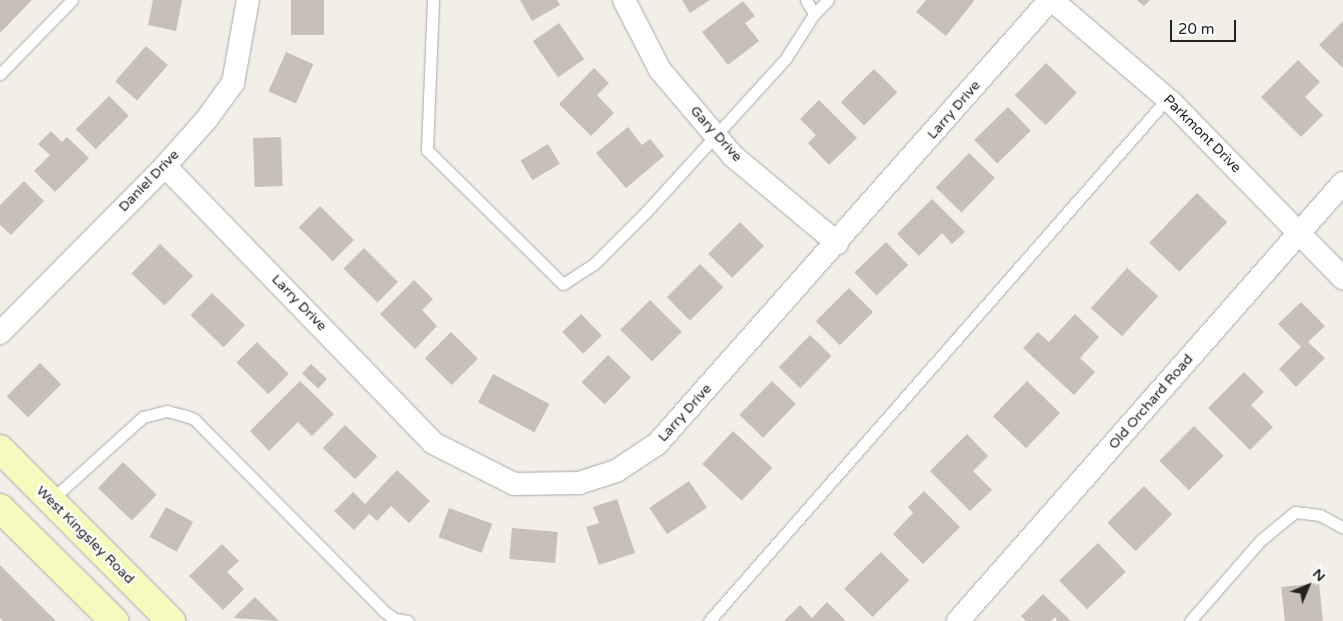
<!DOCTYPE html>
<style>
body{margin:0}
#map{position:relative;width:1343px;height:621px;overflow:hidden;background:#f2efe9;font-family:"Varela Round",sans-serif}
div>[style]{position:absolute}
.building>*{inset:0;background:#c7bfb8;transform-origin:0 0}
.roads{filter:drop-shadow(0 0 1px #a9a9a9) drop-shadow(0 0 1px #a9a9a9)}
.lane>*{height:11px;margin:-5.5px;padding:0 5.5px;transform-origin:5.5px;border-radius:5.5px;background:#fff}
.street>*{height:22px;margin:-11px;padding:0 11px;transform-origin:11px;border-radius:11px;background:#fff}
.secondary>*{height:28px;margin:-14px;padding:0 14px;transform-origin:14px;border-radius:14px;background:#f7fabf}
span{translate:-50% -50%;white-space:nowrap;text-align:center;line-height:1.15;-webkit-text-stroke:4.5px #fff;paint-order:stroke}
.street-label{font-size:14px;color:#222}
.north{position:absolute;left:1283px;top:561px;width:50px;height:50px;-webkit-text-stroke:4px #fff;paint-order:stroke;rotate:45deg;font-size:14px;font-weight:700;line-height:20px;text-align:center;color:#222}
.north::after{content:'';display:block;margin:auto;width:18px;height:22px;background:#222;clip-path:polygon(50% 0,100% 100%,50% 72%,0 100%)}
.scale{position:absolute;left:1170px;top:20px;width:66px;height:22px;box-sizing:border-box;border:2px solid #222;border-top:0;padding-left:6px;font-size:15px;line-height:18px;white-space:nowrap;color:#222;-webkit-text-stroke:4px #fff;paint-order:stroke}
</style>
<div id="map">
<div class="building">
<i style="clip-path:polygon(0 0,32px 0,0 33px)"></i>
<i style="clip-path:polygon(153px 0,182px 0,176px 31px,148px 25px)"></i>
<i style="left:291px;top:0;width:33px;height:35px"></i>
<i style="clip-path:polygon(520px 0,557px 0,560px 5px,532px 21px)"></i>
<i style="clip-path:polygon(682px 0,710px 0,690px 13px)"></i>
<i style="clip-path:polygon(926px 0,973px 0,974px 1px,946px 36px,916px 12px)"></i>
<i style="clip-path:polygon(1137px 0,1150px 0,1144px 6px)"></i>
<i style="clip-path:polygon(743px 1px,755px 16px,745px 23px,759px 41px,728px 65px,702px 32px)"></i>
<i style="clip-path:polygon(1343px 21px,1343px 68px,1319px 45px)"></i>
<i style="left:559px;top:23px;width:44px;height:32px;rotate:55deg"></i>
<i style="left:146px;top:46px;width:29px;height:47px;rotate:41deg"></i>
<i style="left:286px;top:52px;width:30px;height:43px;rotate:24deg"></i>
<i style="clip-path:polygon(1298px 60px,1320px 82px,1305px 97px,1323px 115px,1301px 137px,1261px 97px)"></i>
<i style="left:1046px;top:63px;width:43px;height:45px;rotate:44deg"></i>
<i style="clip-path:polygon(594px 68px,609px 83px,597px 95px,614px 113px,591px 136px,559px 104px)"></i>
<i style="left:874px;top:69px;width:33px;height:47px;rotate:45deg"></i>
<i style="left:109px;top:96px;width:28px;height:47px;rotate:45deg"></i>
<i style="clip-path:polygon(819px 100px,857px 138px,829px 165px,808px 143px,816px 135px,800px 119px)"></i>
<i style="left:1008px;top:107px;width:33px;height:47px;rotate:46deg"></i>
<i style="clip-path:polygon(628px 127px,642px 145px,650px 139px,664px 156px,626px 188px,596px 153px)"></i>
<i style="clip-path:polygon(51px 131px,62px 142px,67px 137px,89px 158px,55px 192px,34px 171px,50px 155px,38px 144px)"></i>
<i style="left:281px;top:137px;width:49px;height:28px;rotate:88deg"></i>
<i style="left:548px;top:144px;width:23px;height:32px;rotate:59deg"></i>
<i style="left:969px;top:153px;width:36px;height:48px;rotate:44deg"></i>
<i style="clip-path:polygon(24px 181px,44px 201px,11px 235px,0 225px,0 205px)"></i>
<i style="left:1197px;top:193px;width:42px;height:69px;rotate:44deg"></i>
<i style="clip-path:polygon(932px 199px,965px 232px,952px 244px,942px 233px,919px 256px,897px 234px)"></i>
<i style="left:320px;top:206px;width:48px;height:30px;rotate:45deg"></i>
<i style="left:740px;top:222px;width:34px;height:45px;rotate:45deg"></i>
<i style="left:886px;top:242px;width:32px;height:44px;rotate:46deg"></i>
<i style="left:160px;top:244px;width:46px;height:41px;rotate:44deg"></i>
<i style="left:364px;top:248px;width:48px;height:29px;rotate:45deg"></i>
<i style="left:700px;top:264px;width:33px;height:47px;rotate:45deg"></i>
<i style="left:1127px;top:268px;width:42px;height:54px;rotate:42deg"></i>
<i style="clip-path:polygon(414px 280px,433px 299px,422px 310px,437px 326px,415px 349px,380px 314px)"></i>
<i style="left:849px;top:288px;width:34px;height:47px;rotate:45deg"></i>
<i style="left:212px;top:293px;width:46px;height:31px;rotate:44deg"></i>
<i style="left:650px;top:300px;width:45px;height:42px;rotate:45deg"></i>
<i style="clip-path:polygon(1301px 302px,1325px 326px,1308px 342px,1325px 358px,1296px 387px,1279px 369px,1301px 347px,1278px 324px)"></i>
<i style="left:581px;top:314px;width:30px;height:26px;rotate:46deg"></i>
<i style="clip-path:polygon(1075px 314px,1099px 337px,1080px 358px,1095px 372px,1074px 395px,1023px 348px,1038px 332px,1049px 342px)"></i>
<i style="left:451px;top:332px;width:38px;height:37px;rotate:45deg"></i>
<i style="left:810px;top:335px;width:30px;height:45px;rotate:44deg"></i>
<i style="left:257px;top:342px;width:45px;height:29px;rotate:45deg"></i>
<i style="left:608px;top:355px;width:32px;height:38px;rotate:44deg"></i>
<i style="left:40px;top:363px;width:30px;height:47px;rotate:45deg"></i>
<i style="left:311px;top:364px;width:22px;height:13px;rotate:43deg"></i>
<i style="clip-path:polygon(1244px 372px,1264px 392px,1251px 405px,1273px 427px,1250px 450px,1208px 408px)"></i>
<i style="left:493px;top:374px;width:64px;height:32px;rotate:28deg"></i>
<i style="clip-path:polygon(300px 381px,334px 414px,312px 436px,298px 422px,269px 451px,250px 431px)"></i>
<i style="left:772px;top:381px;width:33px;height:47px;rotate:44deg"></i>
<i style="left:1027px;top:381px;width:46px;height:49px;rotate:44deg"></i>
<i style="left:345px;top:425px;width:45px;height:32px;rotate:44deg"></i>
<i style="left:1194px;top:426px;width:42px;height:49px;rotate:45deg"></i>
<i style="left:733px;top:431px;width:54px;height:45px;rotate:43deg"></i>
<i style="clip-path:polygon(967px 434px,988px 456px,973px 471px,992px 490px,970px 511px,930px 471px)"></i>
<i style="left:123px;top:462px;width:47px;height:36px;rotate:44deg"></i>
<i style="clip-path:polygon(397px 470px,430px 501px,409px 523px,391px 506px,377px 521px,369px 514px,354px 530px,334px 511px,353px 492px,365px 504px)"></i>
<i style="left:689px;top:481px;width:32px;height:48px;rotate:56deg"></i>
<i style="left:1144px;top:486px;width:40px;height:52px;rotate:45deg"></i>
<i style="clip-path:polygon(924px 491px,960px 527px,923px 564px,893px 534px,913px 513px,908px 507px)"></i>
<i style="clip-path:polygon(617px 499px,635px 553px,599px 565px,586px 527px,599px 523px,593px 507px)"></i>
<i style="left:166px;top:507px;width:31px;height:34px;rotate:29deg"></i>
<i style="left:449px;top:508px;width:46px;height:31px;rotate:20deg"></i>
<i style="left:512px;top:528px;width:46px;height:31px;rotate:5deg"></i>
<i style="left:1098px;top:543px;width:40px;height:54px;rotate:46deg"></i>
<i style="clip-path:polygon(222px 544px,239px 561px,227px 572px,244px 589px,223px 610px,189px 576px)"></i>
<i style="left:881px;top:552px;width:40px;height:52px;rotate:45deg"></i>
<i style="clip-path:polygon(0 565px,56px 621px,3px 621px,0 618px)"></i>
<i style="left:1319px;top:583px;width:38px;height:38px;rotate:84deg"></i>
<i style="clip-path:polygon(1043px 594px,1071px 621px,1057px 621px,1055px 617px,1051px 621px,1026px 621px,1021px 616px)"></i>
<i style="clip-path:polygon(255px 597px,279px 621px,233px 618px)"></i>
<i style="clip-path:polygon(827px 602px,846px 621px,784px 621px,800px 605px,812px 618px)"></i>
</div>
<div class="roads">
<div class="lane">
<i style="left:433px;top:0;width:150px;rotate:92.3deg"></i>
<i style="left:427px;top:150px;width:191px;rotate:44.6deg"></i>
<i style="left:563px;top:284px;width:37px;rotate:-33deg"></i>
<i style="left:594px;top:264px;width:74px;rotate:-45deg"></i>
<i style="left:646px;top:212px;width:208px;rotate:-47.7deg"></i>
<i style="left:786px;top:58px;width:52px;rotate:-57.5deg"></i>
<i style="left:814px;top:14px;width:20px;rotate:-45deg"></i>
<i style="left:806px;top:0;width:16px;rotate:60deg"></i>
<i style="left:0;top:74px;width:103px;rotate:-45.8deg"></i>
<i style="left:51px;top:500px;width:124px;rotate:-42.1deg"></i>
<i style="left:143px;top:417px;width:25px;rotate:-14deg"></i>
<i style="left:167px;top:411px;width:20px;rotate:15deg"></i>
<i style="left:186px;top:416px;width:9px;rotate:21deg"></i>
<i style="left:194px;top:419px;width:272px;rotate:45.3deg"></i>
<i style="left:385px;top:612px;width:12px;rotate:35deg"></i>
<i style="left:395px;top:619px;width:13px;rotate:9deg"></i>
<i style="left:709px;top:621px;width:694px;rotate:-48.74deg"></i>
<i style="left:1190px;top:621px;width:108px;rotate:-48.8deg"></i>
<i style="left:1261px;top:540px;width:44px;rotate:-39.5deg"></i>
<i style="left:1295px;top:512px;width:25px;rotate:7deg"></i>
<i style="left:1320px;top:515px;width:26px;rotate:29deg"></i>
</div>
<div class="street">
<i style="left:624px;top:0;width:79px;rotate:62.8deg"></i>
<i style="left:660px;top:70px;width:113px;rotate:49.7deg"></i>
<i style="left:733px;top:156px;width:136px;rotate:39.9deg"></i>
<i style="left:1052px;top:0;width:158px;rotate:40.6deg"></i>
<i style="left:1172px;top:103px;width:245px;rotate:45.7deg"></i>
<i style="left:165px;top:166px;width:385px;rotate:45.9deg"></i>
<i style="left:433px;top:443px;width:91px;rotate:26.8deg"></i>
<i style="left:514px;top:484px;width:65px;rotate:-0.9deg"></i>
<i style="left:579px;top:483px;width:39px;rotate:-18deg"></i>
<i style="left:616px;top:471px;width:49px;rotate:-33.4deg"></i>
<i style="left:657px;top:444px;width:593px;rotate:-48.49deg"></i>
<i style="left:0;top:333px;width:235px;rotate:-45.3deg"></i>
<i style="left:165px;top:166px;width:62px;rotate:-48.3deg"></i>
<i style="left:206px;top:120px;width:46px;rotate:-53.9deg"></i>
<i style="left:233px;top:83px;width:84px;rotate:-79.8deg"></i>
<i style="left:958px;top:621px;width:583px;rotate:-48.68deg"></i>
</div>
<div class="secondary">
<i style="left:0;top:449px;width:243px;rotate:45.2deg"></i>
<i style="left:0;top:508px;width:161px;rotate:44.7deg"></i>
</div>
</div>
<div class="street-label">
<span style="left:954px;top:110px;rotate:-49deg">Larry Drive</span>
<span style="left:716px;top:134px;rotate:48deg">Gary Drive</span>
<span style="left:1202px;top:134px;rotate:45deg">Parkmont Drive</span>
<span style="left:149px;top:181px;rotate:-46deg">Daniel Drive</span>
<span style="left:299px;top:303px;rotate:46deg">Larry Drive</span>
<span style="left:1151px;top:402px;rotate:-49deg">Old Orchard Road</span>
<span style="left:685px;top:413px;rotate:-48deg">Larry Drive</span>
<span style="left:85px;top:535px;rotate:45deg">West Kingsley Road</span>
</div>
<div class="north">N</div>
<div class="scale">20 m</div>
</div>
